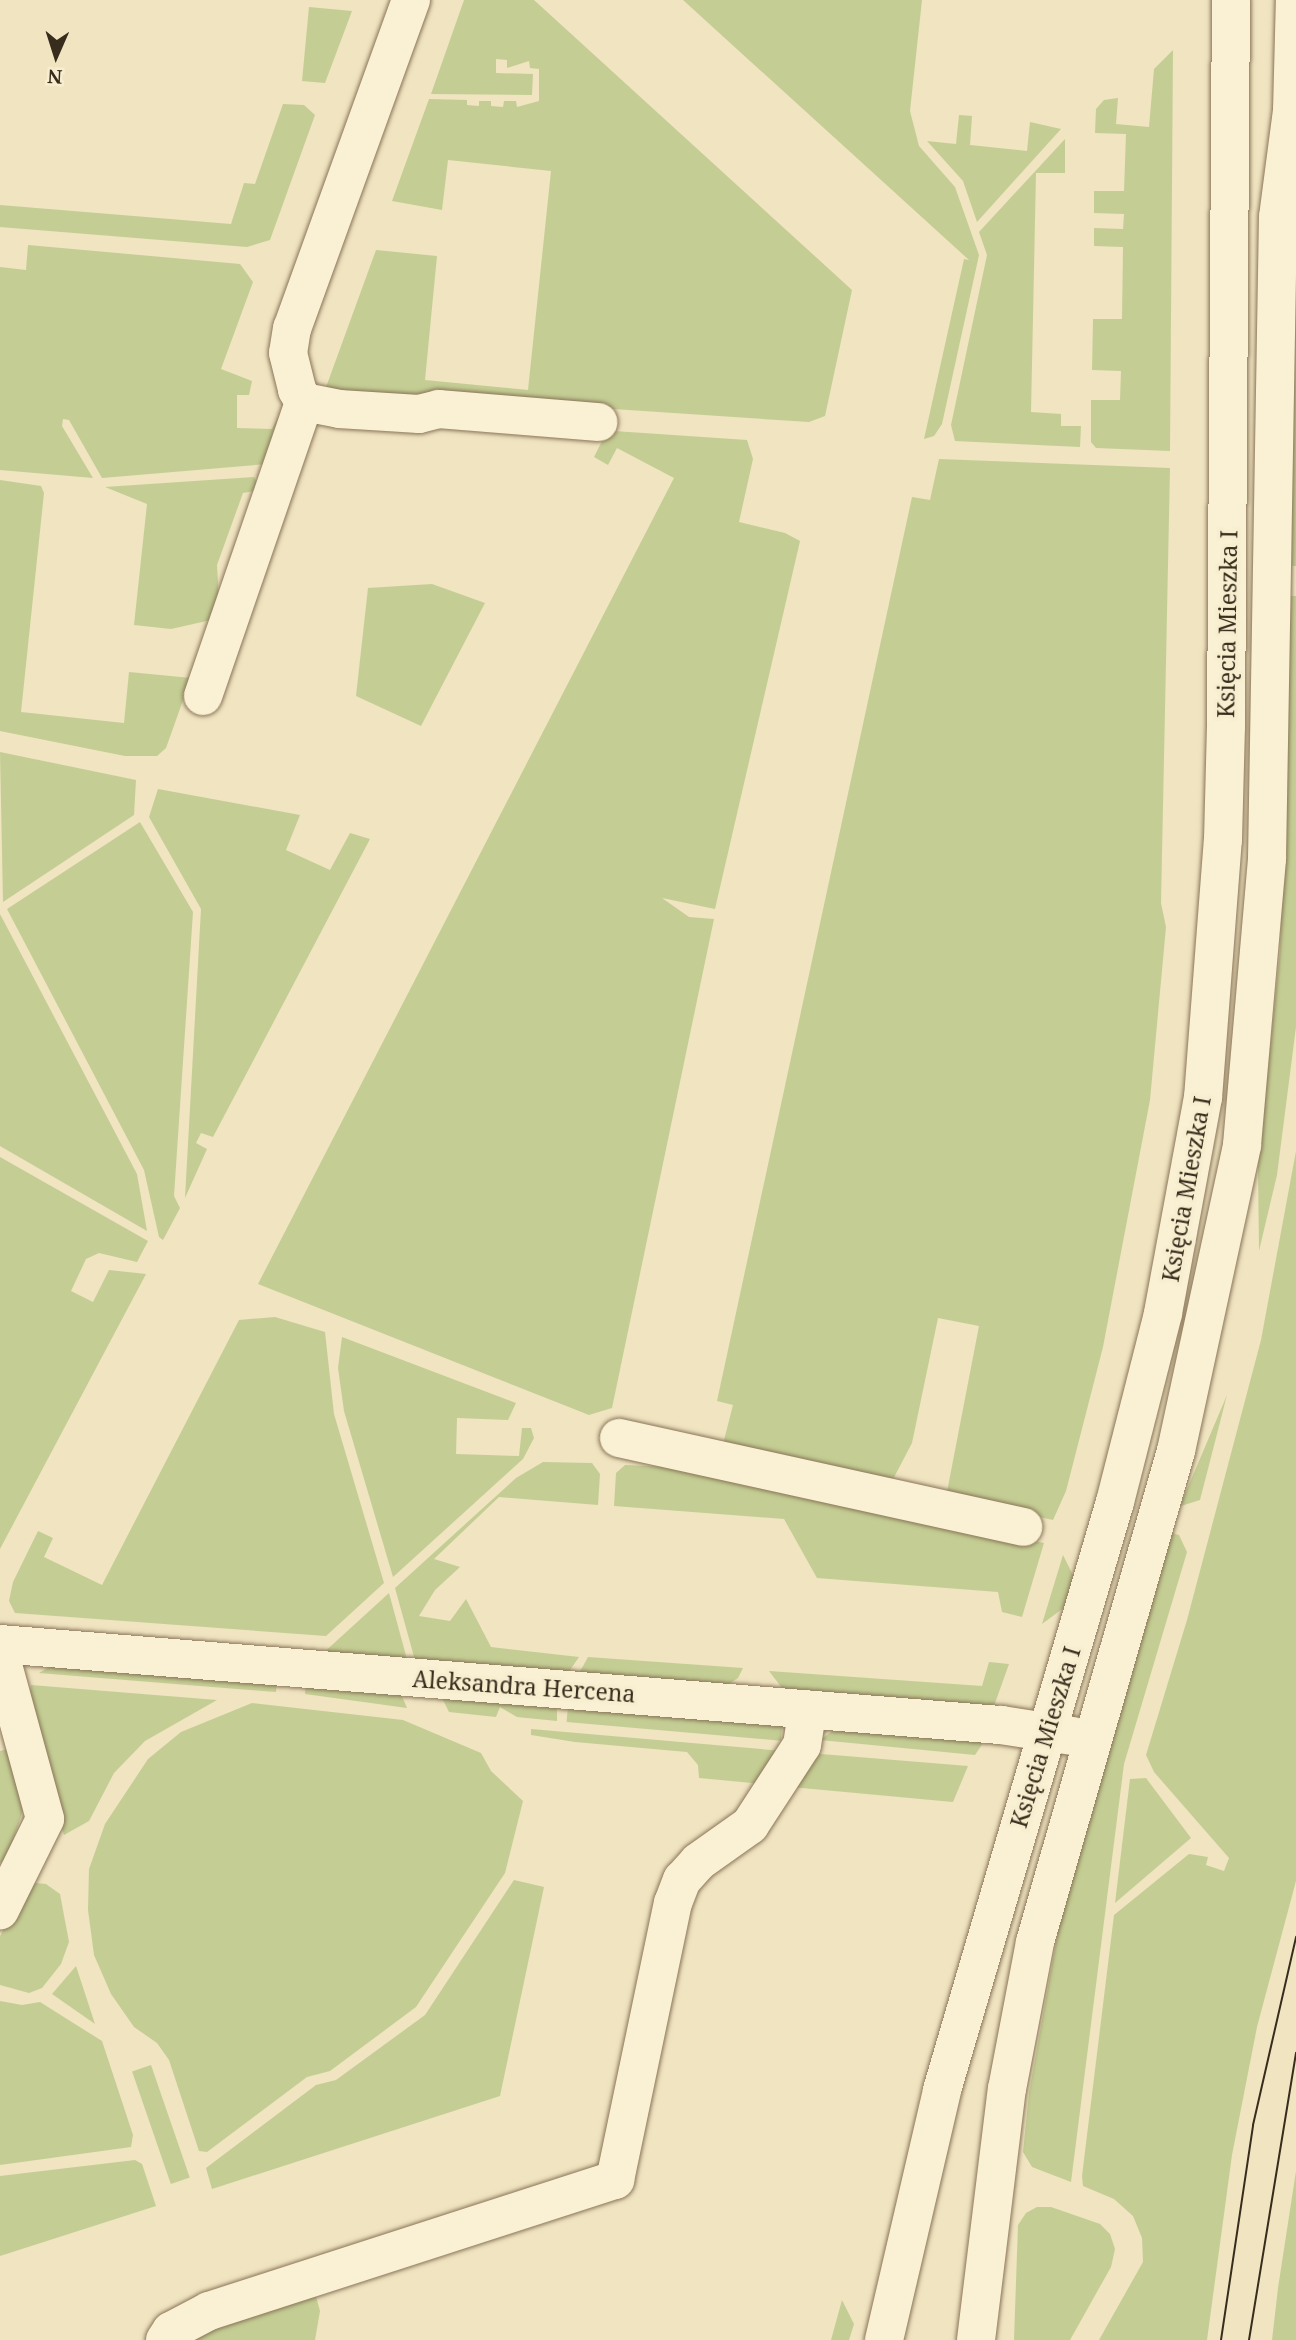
<!DOCTYPE html>
<meta charset="utf-8">
<style>
body{margin:0}
#map{position:relative;width:1296px;height:2340px;overflow:hidden;background:#f0e4c1;font-family:"Noto Serif",serif}
div>[style]{position:absolute}
.green>*{inset:0;background:#c4ce94;transform-origin:0 0}
.roads{filter:drop-shadow(0 0 2px #897558) drop-shadow(0 0 2px #897558)}
.minor>*{height:38px;margin:-19px;padding:0 19px;transform-origin:19px;border-radius:19px;background:#faf1d4}
.tram>*{height:2px;margin:-1px;padding:0 1px;transform-origin:1px;border-radius:1px;background:#382c1d}
span{translate:-50% -50%;white-space:nowrap;text-align:center;line-height:1.15;-webkit-text-stroke:7px #f7eed0;paint-order:stroke}
.street-label{font-size:23px;color:#382c1d}
.north{position:absolute;left:21px;top:21px;width:70px;height:70px;-webkit-text-stroke:5px #f7eed0;paint-order:stroke;rotate:183deg;font-size:19px;font-weight:700;line-height:28px;text-align:center;color:#382c1d}
.north::after{content:'';display:block;margin:auto;width:24px;height:32px;background:#382c1d;clip-path:polygon(50% 0,100% 100%,50% 72%,0 100%)}
</style>
<div id="map">
<div class="green">
<i style="clip-path:polygon(464px 0,534px 0,852px 290px,825px 416px,809px 422px,325px 390px,376px 250px,437px 256px,425px 380px,528px 390px,551px 171px,448px 160px,442px 210px,392px 201px,429px 99px,467px 100px,467px 105px,479px 106px,479px 101px,491px 101px,491px 106px,503px 107px,504px 101px,516px 101px,517px 107px,539px 101px,539px 69px,530px 68px,529px 61px,507px 68px,507px 60px,496px 59px,496px 73px,533px 74px,532px 95px,431px 94px)"></i>
<i style="clip-path:polygon(683px 0,922px 0,910px 111px,919px 146px,955px 187px,979px 255px,942px 424px,934px 436px,924px 439px,964px 259px,969px 260px)"></i>
<i style="clip-path:polygon(309px 7px,352px 11px,325px 83px,302px 81px)"></i>
<i style="clip-path:polygon(1173px 50px,1170px 451px,1096px 448px,1091px 442px,1091px 400px,1120px 400px,1121px 371px,1092px 370px,1093px 319px,1122px 319px,1123px 247px,1094px 246px,1094px 228px,1123px 229px,1124px 214px,1094px 213px,1094px 191px,1124px 191px,1126px 134px,1095px 133px,1096px 109px,1104px 100px,1118px 98px,1116px 124px,1149px 127px,1154px 69px)"></i>
<i style="clip-path:polygon(283px 104px,304px 105px,315px 115px,270px 240px,247px 247px,0 227px,0 205px,231px 224px,244px 183px,255px 184px)"></i>
<i style="clip-path:polygon(959px 115px,972px 116px,970px 145px,1027px 151px,1030px 122px,1061px 129px,977px 222px,963px 181px,927px 141px,956px 144px)"></i>
<i style="clip-path:polygon(1065px 139px,1065px 173px,1036px 173px,1031px 412px,1061px 414px,1061px 426px,1081px 426px,1080px 447px,955px 441px,951px 425px,987px 255px,979px 232px)"></i>
<i style="clip-path:polygon(1296px 211px,1296px 566px,1292px 566px,1291px 243px)"></i>
<i style="clip-path:polygon(28px 245px,240px 264px,253px 282px,221px 369px,252px 381px,249px 395px,237px 395px,237px 428px,272px 429px,283px 408px,267px 464px,102px 478px,69px 420px,63px 419px,62px 426px,93px 478px,0 470px,0 267px,26px 270px)"></i>
<i style="clip-path:polygon(614px 431px,747px 440px,753px 459px,739px 522px,785px 533px,800px 541px,715px 909px,662px 898px,689px 917px,714px 919px,612px 1408px,589px 1415px,258px 1284px,674px 478px,617px 448px,608px 465px,594px 457px,606px 433px)"></i>
<i style="clip-path:polygon(939px 459px,1170px 468px,1161px 903px,1166px 927px,1150px 1100px,1103px 1347px,1066px 1491px,1053px 1520px,946px 1497px,979px 1326px,938px 1318px,912px 1443px,890px 1485px,722px 1448px,733px 1405px,717px 1401px,912px 497px,930px 500px)"></i>
<i style="clip-path:polygon(254px 477px,261px 490px,243px 493px,217px 565px,220px 618px,171px 629px,134px 625px,147px 504px,105px 487px)"></i>
<i style="clip-path:polygon(0 480px,41px 486px,44px 493px,21px 712px,124px 723px,129px 672px,191px 678px,166px 748px,157px 756px,125px 756px,0 731px)"></i>
<i style="clip-path:polygon(432px 584px,485px 603px,421px 726px,356px 696px,368px 588px)"></i>
<i style="clip-path:polygon(1291px 596px,1296px 596px,1296px 1027px,1277px 1175px,1259px 1251px,1258px 1166px,1280px 951px)"></i>
<i style="clip-path:polygon(0 752px,136px 780px,134px 815px,3px 902px)"></i>
<i style="clip-path:polygon(158px 789px,300px 815px,286px 850px,330px 870px,350px 833px,370px 839px,213px 1137px,201px 1133px,196px 1143px,207px 1149px,185px 1198px,201px 909px,149px 817px)"></i>
<i style="clip-path:polygon(140px 822px,193px 912px,174px 1196px,180px 1208px,163px 1240px,159px 1237px,144px 1170px,7px 909px)"></i>
<i style="clip-path:polygon(0 914px,137px 1174px,147px 1231px,0 1146px)"></i>
<i style="clip-path:polygon(1296px 1151px,1296px 1881px,1257px 2027px,1232px 2155px,1207px 2340px,1099px 2340px,1143px 2262px,1142px 2238px,1133px 2216px,1114px 2199px,1083px 2186px,1082px 2176px,1114px 1915px,1189px 1854px,1208px 1857px,1206px 1865px,1224px 1871px,1229px 1858px,1154px 1772px,1146px 1755px,1187px 1620px,1261px 1340px)"></i>
<i style="clip-path:polygon(0 1157px,148px 1241px,137px 1262px,99px 1253px,86px 1259px,71px 1291px,93px 1302px,109px 1270px,146px 1274px,0 1549px)"></i>
<i style="clip-path:polygon(275px 1317px,325px 1332px,334px 1414px,384px 1583px,326px 1636px,15px 1613px,9px 1601px,13px 1582px,38px 1531px,53px 1538px,44px 1557px,102px 1585px,239px 1320px)"></i>
<i style="clip-path:polygon(342px 1337px,516px 1403px,508px 1420px,457px 1418px,456px 1454px,519px 1456px,522px 1428px,531px 1428px,534px 1438px,523px 1459px,393px 1577px,344px 1411px,338px 1368px)"></i>
<i style="clip-path:polygon(1227px 1395px,1200px 1500px,1181px 1506px,1182px 1501px)"></i>
<i style="clip-path:polygon(543px 1462px,592px 1463px,600px 1474px,598px 1505px,499px 1497px,434px 1559px,460px 1567px,435px 1590px,419px 1616px,450px 1621px,466px 1599px,491px 1647px,579px 1657px,566px 1676px,416px 1664px,395px 1588px,516px 1478px)"></i>
<i style="clip-path:polygon(625px 1465px,695px 1468px,1044px 1543px,1022px 1617px,1002px 1612px,998px 1592px,817px 1578px,784px 1519px,614px 1506px,616px 1473px)"></i>
<i style="clip-path:polygon(1172px 1533px,1179px 1535px,1187px 1552px,1124px 1764px,1071px 2182px,1032px 2167px,1023px 2152px,1029px 2093px,1059px 1926px)"></i>
<i style="clip-path:polygon(1063px 1555px,1074px 1577px,1065px 1607px,1042px 1624px)"></i>
<i style="clip-path:polygon(389px 1593px,408px 1663px,320px 1656px)"></i>
<i style="clip-path:polygon(588px 1657px,743px 1668px,738px 1678px,727px 1685px,577px 1677px)"></i>
<i style="clip-path:polygon(989px 1662px,1009px 1664px,994px 1706px,782px 1688px,769px 1671px,982px 1686px)"></i>
<i style="clip-path:polygon(51px 1666px,277px 1681px,276px 1692px,39px 1673px)"></i>
<i style="clip-path:polygon(306px 1683px,401px 1694px,407px 1708px,305px 1694px)"></i>
<i style="clip-path:polygon(31px 1685px,217px 1700px,145px 1741px,114px 1773px,89px 1821px,64px 1835px,26px 1718px)"></i>
<i style="clip-path:polygon(441px 1696px,557px 1707px,557px 1721px,517px 1717px,500px 1707px,496px 1717px,449px 1712px)"></i>
<i style="clip-path:polygon(252px 1703px,403px 1720px,481px 1753px,491px 1771px,523px 1801px,505px 1873px,416px 2007px,330px 2071px,307px 2077px,207px 2152px,199px 2151px,169px 2060px,157px 2043px,134px 2027px,111px 1994px,94px 1955px,88px 1910px,89px 1869px,105px 1824px,148px 1759px,181px 1732px)"></i>
<i style="left:568px;top:1706px;width:215px;height:16px;rotate:5deg"></i>
<i style="clip-path:polygon(531px 1729px,783px 1751px,763px 1784px,699px 1778px,698px 1765px,687px 1752px,575px 1742px,531px 1735px)"></i>
<i style="clip-path:polygon(834px 1730px,985px 1740px,975px 1755px,820px 1740px)"></i>
<i style="clip-path:polygon(12px 1748px,26px 1801px,7px 1859px,0 1863px,0 1751px)"></i>
<i style="clip-path:polygon(809px 1753px,968px 1766px,953px 1802px,791px 1787px)"></i>
<i style="clip-path:polygon(1146px 1778px,1191px 1838px,1115px 1903px,1130px 1779px)"></i>
<i style="clip-path:polygon(514px 1880px,544px 1887px,500px 2096px,212px 2189px,206px 2168px,316px 2085px,336px 2080px,425px 2015px)"></i>
<i style="clip-path:polygon(36px 1883px,46px 1884px,60px 1894px,69px 1942px,61px 1964px,42px 1988px,29px 1993px,0 1985px,0 1936px,26px 1888px)"></i>
<i style="clip-path:polygon(76px 1966px,95px 2024px,52px 1994px)"></i>
<i style="clip-path:polygon(0 2001px,22px 2005px,40px 2002px,102px 2041px,133px 2135px,131px 2147px,0 2165px)"></i>
<i style="left:151px;top:2065px;width:119px;height:20px;rotate:71deg"></i>
<i style="clip-path:polygon(135px 2160px,142px 2164px,156px 2206px,0 2256px,0 2176px)"></i>
<i style="clip-path:polygon(1296px 2171px,1296px 2340px,1272px 2340px,1278px 2288px)"></i>
<i style="clip-path:polygon(1037px 2207px,1051px 2207px,1100px 2224px,1110px 2234px,1115px 2249px,1111px 2267px,1070px 2340px,1014px 2340px,1018px 2225px,1026px 2213px)"></i>
<i style="clip-path:polygon(315px 2293px,320px 2311px,315px 2340px,185px 2340px)"></i>
<i style="clip-path:polygon(842px 2300px,854px 2324px,849px 2340px,831px 2340px)"></i>
</div>
<div class="roads">
<div class="minor">
<i style="left:411px;top:0;width:349px;rotate:109.9deg"></i>
<i style="left:292px;top:328px;width:25px;rotate:99deg"></i>
<i style="left:288px;top:353px;width:38px;rotate:76deg"></i>
<i style="left:297px;top:390px;width:14px;rotate:60deg"></i>
<i style="left:304px;top:402px;width:36px;rotate:11deg"></i>
<i style="left:339px;top:409px;width:80px;rotate:3.6deg"></i>
<i style="left:419px;top:414px;width:21px;rotate:-14deg"></i>
<i style="left:439px;top:409px;width:160px;rotate:4.7deg"></i>
<i style="left:203px;top:696px;width:311px;rotate:-71deg"></i>
<i style="left:619px;top:1438px;width:414px;rotate:12.4deg"></i>
<i style="left:0;top:1644px;width:1004px;rotate:4.63deg"></i>
<i style="left:1001px;top:1725px;width:73px;rotate:8.7deg"></i>
<i style="left:0;top:1654px;width:171px;rotate:74.7deg"></i>
<i style="left:45px;top:1819px;width:102px;rotate:116.3deg"></i>
<i style="left:165px;top:2340px;width:11px;rotate:-56deg"></i>
<i style="left:171px;top:2331px;width:43px;rotate:-27.8deg"></i>
<i style="left:209px;top:2311px;width:427px;rotate:-17.9deg"></i>
<i style="left:615px;top:2180px;width:283px;rotate:-78.2deg"></i>
<i style="left:673px;top:1903px;width:25px;rotate:-69deg"></i>
<i style="left:682px;top:1880px;width:24px;rotate:-48deg"></i>
<i style="left:698px;top:1862px;width:64px;rotate:-35.4deg"></i>
<i style="left:750px;top:1825px;width:95px;rotate:-57deg"></i>
<i style="left:802px;top:1745px;width:36px;rotate:-81deg"></i>
<i style="left:884px;top:2340px;width:257px;rotate:-76.9deg"></i>
<i style="left:942px;top:2090px;width:613px;rotate:-73.61deg"></i>
<i style="left:1115px;top:1502px;width:195px;rotate:-75.7deg"></i>
<i style="left:1163px;top:1313px;width:219px;rotate:-79.5deg"></i>
<i style="left:1203px;top:1098px;width:259px;rotate:-85.6deg"></i>
<i style="left:1223px;top:840px;width:113px;rotate:-88.5deg"></i>
<i style="left:1226px;top:727px;width:727px;rotate:-89.61deg"></i>
<i style="left:976px;top:2340px;width:253px;rotate:-83deg"></i>
<i style="left:1007px;top:2089px;width:150px;rotate:-79.2deg"></i>
<i style="left:1035px;top:1942px;width:511px;rotate:-73.98deg"></i>
<i style="left:1176px;top:1451px;width:313px;rotate:-77.8deg"></i>
<i style="left:1242px;top:1145px;width:287px;rotate:-85deg"></i>
<i style="left:1267px;top:859px;width:642px;rotate:-89.02deg"></i>
<i style="left:1278px;top:217px;width:107px;rotate:-82.5deg"></i>
<i style="left:1292px;top:111px;width:111px;rotate:-88.5deg"></i>
</div>
</div>
<div class="tram">
<i style="left:1221px;top:2340px;width:217px;rotate:-81.5deg"></i>
<i style="left:1253px;top:2125px;width:193px;rotate:-77.1deg"></i>
<i style="left:1249px;top:2340px;width:291px;rotate:-80.7deg"></i>
</div>
<div class="street-label">
<span style="left:1227px;top:624px;rotate:-89deg">Księcia Mieszka I</span>
<span style="left:1186px;top:1189px;rotate:-80deg">Księcia Mieszka I</span>
<span style="left:524px;top:1686px;rotate:4deg">Aleksandra Hercena</span>
<span style="left:1045px;top:1737px;rotate:-73deg">Księcia Mieszka I</span>
</div>
<div class="north">N</div>
</div>
